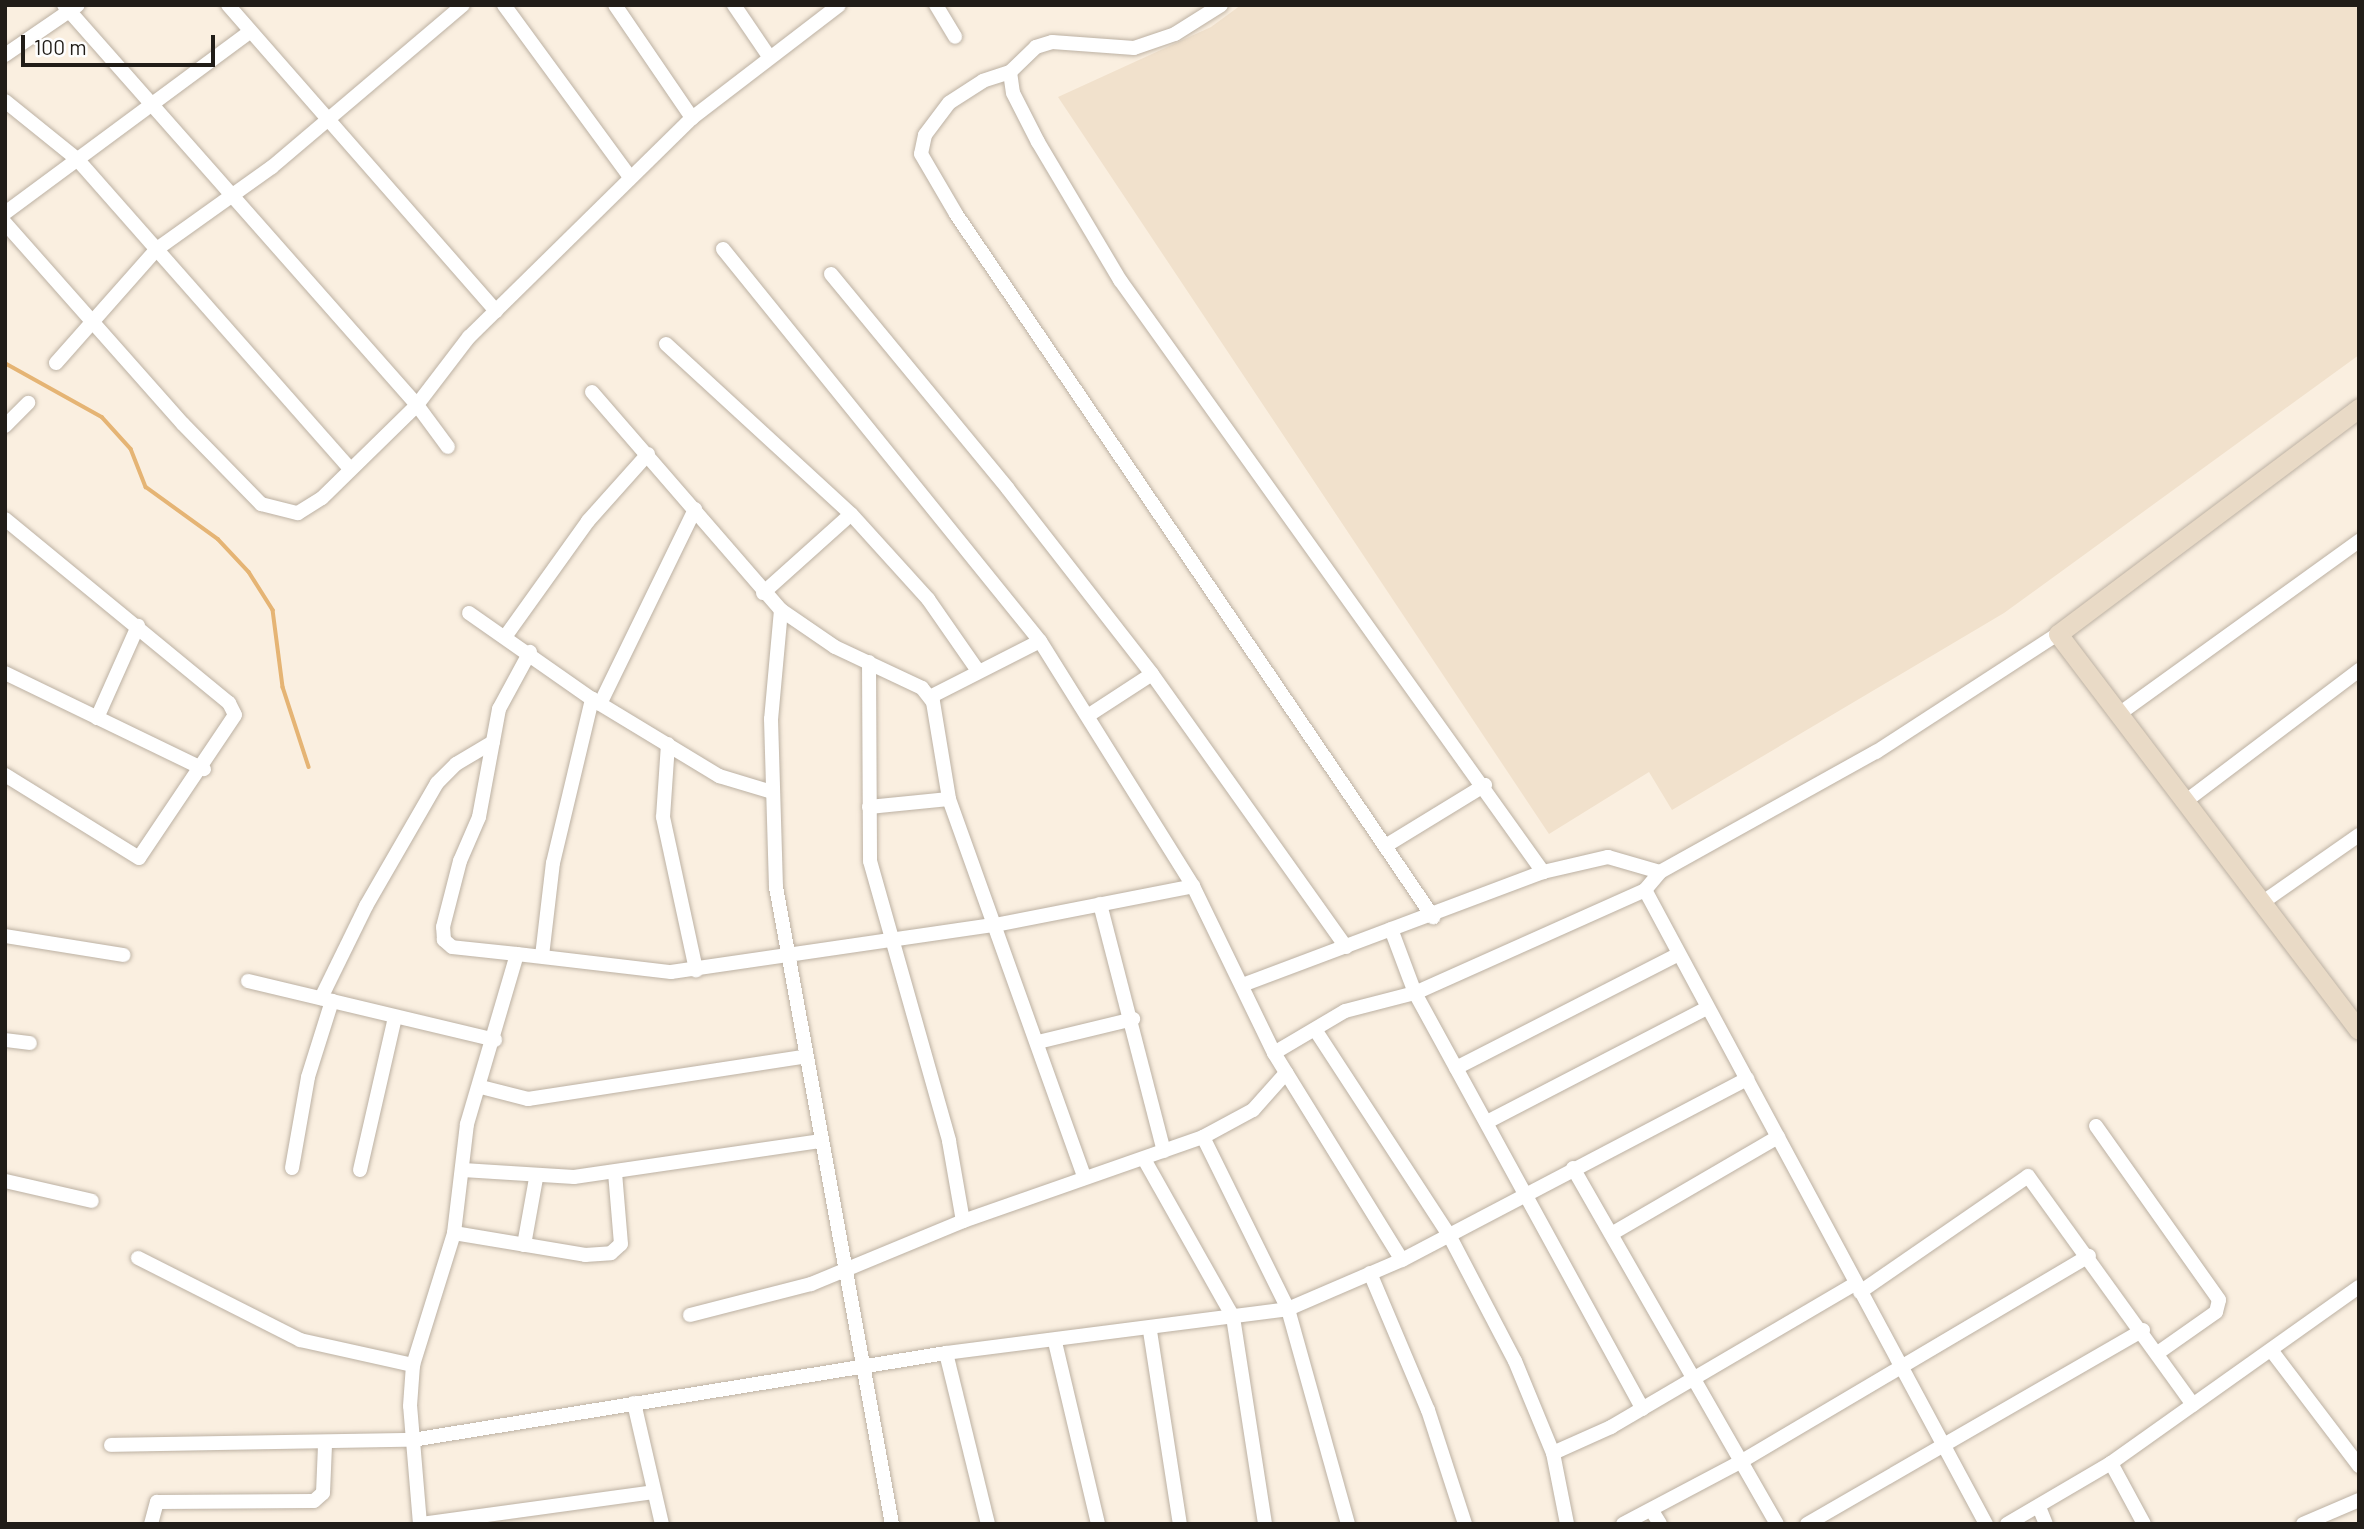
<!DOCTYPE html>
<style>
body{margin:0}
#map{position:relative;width:2364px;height:1529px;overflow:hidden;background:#faefe0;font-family:Barlow,sans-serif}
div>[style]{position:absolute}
.built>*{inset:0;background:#f1e1cc}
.stream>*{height:3.5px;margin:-1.75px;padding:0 1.75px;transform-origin:1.75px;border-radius:1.75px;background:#e5b474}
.roads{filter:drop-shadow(0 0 2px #bcb1a3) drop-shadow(0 0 2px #bcb1a3)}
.street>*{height:14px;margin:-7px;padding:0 7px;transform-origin:7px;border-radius:7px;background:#fff}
.secondary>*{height:19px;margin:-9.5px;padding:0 9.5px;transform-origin:9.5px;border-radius:9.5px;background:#e9dac6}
span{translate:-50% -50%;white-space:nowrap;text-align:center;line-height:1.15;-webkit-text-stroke:5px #fefefe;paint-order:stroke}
.frame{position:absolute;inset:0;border:7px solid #211d18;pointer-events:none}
.scale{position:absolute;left:21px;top:35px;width:194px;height:32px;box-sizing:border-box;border:4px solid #211d18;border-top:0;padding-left:9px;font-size:21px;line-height:24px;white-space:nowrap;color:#211d18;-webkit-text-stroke:5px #fefefe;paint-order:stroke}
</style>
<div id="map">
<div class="built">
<i style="clip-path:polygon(1241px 5px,2359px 5px,2359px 355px,2004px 613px,1672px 810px,1649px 772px,1549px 834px,1058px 97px,1211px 27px)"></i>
</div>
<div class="stream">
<i style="left:5px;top:363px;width:111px;rotate:29.1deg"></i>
<i style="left:102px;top:417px;width:43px;rotate:47.8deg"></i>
<i style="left:131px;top:449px;width:41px;rotate:68.5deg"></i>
<i style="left:146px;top:487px;width:89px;rotate:35.8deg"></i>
<i style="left:218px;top:539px;width:45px;rotate:46.8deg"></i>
<i style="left:249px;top:572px;width:45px;rotate:57.7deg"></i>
<i style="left:273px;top:610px;width:78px;rotate:82.6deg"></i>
<i style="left:283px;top:687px;width:84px;rotate:72deg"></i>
</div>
<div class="roads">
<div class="street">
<i style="left:64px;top:5px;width:533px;rotate:48.57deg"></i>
<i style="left:417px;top:405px;width:52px;rotate:53.6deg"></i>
<i style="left:228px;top:5px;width:407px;rotate:48.8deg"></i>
<i style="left:504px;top:5px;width:213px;rotate:53.8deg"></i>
<i style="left:615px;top:5px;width:137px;rotate:55.7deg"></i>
<i style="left:734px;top:5px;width:60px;rotate:55.8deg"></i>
<i style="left:936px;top:5px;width:37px;rotate:59deg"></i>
<i style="left:1221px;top:5px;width:54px;rotate:147.8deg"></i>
<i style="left:1175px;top:34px;width:43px;rotate:161.1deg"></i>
<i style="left:1134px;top:48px;width:82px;rotate:-175.8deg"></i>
<i style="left:1052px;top:42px;width:17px;rotate:163deg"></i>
<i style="left:1036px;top:47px;width:36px;rotate:136deg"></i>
<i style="left:1010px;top:72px;width:28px;rotate:162deg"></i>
<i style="left:983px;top:81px;width:40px;rotate:147.1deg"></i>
<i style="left:949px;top:103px;width:40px;rotate:127deg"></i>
<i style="left:925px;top:135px;width:19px;rotate:102deg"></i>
<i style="left:921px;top:154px;width:69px;rotate:59.7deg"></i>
<i style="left:956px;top:214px;width:850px;rotate:55.84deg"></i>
<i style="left:5px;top:55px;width:88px;rotate:-34.4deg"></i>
<i style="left:1010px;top:72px;width:21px;rotate:82deg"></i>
<i style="left:1013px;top:93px;width:55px;rotate:63deg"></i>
<i style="left:1038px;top:142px;width:161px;rotate:59.3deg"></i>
<i style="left:1120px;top:280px;width:728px;rotate:54.45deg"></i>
<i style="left:5px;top:101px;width:92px;rotate:38.9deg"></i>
<i style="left:77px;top:159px;width:412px;rotate:48.6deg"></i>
<i style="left:5px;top:213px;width:305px;rotate:-36.5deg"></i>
<i style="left:5px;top:223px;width:268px;rotate:48.5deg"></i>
<i style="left:183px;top:424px;width:112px;rotate:45.7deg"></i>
<i style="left:261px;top:504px;width:38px;rotate:14deg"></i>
<i style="left:298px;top:513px;width:28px;rotate:-32deg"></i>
<i style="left:322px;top:498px;width:133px;rotate:-44.4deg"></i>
<i style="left:417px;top:405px;width:86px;rotate:-52.6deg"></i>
<i style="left:469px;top:337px;width:313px;rotate:-44.5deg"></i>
<i style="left:692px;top:118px;width:185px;rotate:-37.5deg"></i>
<i style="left:723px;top:249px;width:504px;rotate:51.04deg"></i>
<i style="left:1040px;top:641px;width:289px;rotate:58deg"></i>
<i style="left:1193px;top:886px;width:186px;rotate:64.1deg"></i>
<i style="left:1274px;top:1053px;width:243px;rotate:58.3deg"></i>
<i style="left:831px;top:274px;width:278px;rotate:50.5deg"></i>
<i style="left:1008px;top:489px;width:234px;rotate:52.1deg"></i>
<i style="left:1152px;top:674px;width:335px;rotate:54.6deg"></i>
<i style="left:666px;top:344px;width:251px;rotate:42.6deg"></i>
<i style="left:851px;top:514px;width:115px;rotate:47.8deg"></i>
<i style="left:928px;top:599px;width:88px;rotate:55.2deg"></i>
<i style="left:56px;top:363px;width:152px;rotate:-48.5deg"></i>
<i style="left:157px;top:249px;width:141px;rotate:-35.5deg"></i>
<i style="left:272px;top:167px;width:250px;rotate:-40.3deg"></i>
<i style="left:592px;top:392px;width:289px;rotate:49.1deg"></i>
<i style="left:781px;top:610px;width:109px;rotate:95.2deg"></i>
<i style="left:771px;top:719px;width:168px;rotate:88.3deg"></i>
<i style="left:776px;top:887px;width:647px;rotate:79.68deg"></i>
<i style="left:5px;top:426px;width:33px;rotate:-45deg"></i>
<i style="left:5px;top:519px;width:290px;rotate:39.4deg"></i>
<i style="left:229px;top:703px;width:13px;rotate:63deg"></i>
<i style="left:235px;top:715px;width:172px;rotate:123.9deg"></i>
<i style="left:139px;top:858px;width:158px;rotate:-148.2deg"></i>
<i style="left:763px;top:593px;width:118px;rotate:-41.9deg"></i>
<i style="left:781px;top:610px;width:65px;rotate:34.4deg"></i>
<i style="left:835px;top:647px;width:96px;rotate:25.2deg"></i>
<i style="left:922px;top:688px;width:18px;rotate:52deg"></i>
<i style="left:933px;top:702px;width:98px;rotate:80.6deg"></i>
<i style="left:949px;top:799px;width:401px;rotate:70.3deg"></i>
<i style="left:469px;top:613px;width:150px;rotate:35deg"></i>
<i style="left:592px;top:699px;width:149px;rotate:31.2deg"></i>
<i style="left:719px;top:776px;width:55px;rotate:16.8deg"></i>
<i style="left:505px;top:637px;width:143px;rotate:-54.4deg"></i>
<i style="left:588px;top:521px;width:90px;rotate:-48.2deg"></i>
<i style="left:869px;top:662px;width:199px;rotate:89.7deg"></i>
<i style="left:870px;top:861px;width:291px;rotate:74.2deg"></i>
<i style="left:949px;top:1141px;width:81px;rotate:80.1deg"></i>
<i style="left:5px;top:673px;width:221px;rotate:25.8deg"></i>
<i style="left:930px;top:697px;width:123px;rotate:-27deg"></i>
<i style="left:600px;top:704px;width:217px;rotate:-64deg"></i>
<i style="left:2119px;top:714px;width:296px;rotate:-35.8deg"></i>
<i style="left:1089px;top:715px;width:75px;rotate:-33.1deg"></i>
<i style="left:97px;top:718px;width:101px;rotate:-66deg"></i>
<i style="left:668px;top:744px;width:73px;rotate:93.9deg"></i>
<i style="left:663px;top:817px;width:157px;rotate:77.8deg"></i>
<i style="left:2186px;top:801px;width:217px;rotate:-37.1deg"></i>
<i style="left:869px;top:807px;width:80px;rotate:-5.7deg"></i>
<i style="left:1387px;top:845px;width:115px;rotate:-31.5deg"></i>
<i style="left:2263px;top:902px;width:117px;rotate:-34.9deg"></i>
<i style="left:1100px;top:904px;width:255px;rotate:75.5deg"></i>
<i style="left:1391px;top:929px;width:68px;rotate:69.4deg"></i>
<i style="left:1415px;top:993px;width:474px;rotate:61.3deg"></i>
<i style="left:5px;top:936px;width:120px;rotate:9.1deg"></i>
<i style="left:517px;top:954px;width:65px;rotate:-173.9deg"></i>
<i style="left:452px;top:947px;width:11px;rotate:-139deg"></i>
<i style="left:444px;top:940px;width:13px;rotate:-94deg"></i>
<i style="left:443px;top:927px;width:68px;rotate:-75.6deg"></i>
<i style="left:460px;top:861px;width:48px;rotate:-66.6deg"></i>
<i style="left:479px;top:817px;width:110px;rotate:-79.5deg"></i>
<i style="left:499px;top:709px;width:65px;rotate:-61.5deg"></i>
<i style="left:542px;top:956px;width:94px;rotate:-83.3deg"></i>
<i style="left:553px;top:863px;width:169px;rotate:-76.6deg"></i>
<i style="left:248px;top:981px;width:254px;rotate:13.4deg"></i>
<i style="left:1245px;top:984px;width:318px;rotate:-20.6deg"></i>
<i style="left:1543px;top:872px;width:67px;rotate:-13deg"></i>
<i style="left:1608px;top:857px;width:54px;rotate:16.1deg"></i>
<i style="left:321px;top:998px;width:102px;rotate:-63.9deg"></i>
<i style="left:366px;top:906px;width:142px;rotate:-60deg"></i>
<i style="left:437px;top:783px;width:27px;rotate:-45deg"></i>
<i style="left:456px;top:764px;width:43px;rotate:-30.7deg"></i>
<i style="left:1316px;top:1031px;width:244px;rotate:56.9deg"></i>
<i style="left:1449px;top:1235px;width:142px;rotate:62.4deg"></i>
<i style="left:1515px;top:1361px;width:100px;rotate:67.6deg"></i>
<i style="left:1553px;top:1453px;width:72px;rotate:78.8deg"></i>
<i style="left:5px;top:1040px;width:25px;rotate:7deg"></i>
<i style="left:1038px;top:1042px;width:98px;rotate:-13.6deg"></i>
<i style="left:1274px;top:1053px;width:82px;rotate:-30.6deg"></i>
<i style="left:1345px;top:1011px;width:72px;rotate:-14.4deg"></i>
<i style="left:1415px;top:993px;width:252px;rotate:-24.1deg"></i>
<i style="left:1456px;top:1068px;width:246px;rotate:-27.1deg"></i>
<i style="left:481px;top:1087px;width:49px;rotate:14.3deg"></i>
<i style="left:528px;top:1099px;width:278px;rotate:-8.7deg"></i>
<i style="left:1487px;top:1122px;width:248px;rotate:-27.4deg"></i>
<i style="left:2096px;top:1126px;width:213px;rotate:54.7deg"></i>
<i style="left:2219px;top:1300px;width:12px;rotate:104deg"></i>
<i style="left:2216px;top:1312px;width:70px;rotate:144.9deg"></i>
<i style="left:1203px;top:1137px;width:192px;rotate:63.7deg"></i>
<i style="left:1288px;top:1309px;width:223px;rotate:74.4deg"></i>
<i style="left:1144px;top:1159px;width:181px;rotate:60.6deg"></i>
<i style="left:1233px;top:1317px;width:209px;rotate:81.2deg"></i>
<i style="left:292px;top:1168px;width:92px;rotate:-80deg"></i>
<i style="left:308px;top:1077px;width:80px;rotate:-72.5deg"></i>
<i style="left:1573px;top:1168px;width:410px;rotate:60.2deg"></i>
<i style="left:360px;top:1170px;width:157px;rotate:-77.1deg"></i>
<i style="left:463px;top:1170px;width:111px;rotate:3.6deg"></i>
<i style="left:574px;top:1177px;width:250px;rotate:-8.3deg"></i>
<i style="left:5px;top:1181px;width:89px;rotate:12.9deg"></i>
<i style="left:454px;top:1233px;width:133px;rotate:9.5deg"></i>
<i style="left:585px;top:1255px;width:26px;rotate:-4deg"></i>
<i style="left:611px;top:1253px;width:13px;rotate:-42deg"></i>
<i style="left:621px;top:1244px;width:72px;rotate:-94.8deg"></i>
<i style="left:1613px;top:1233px;width:191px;rotate:-30.2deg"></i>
<i style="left:524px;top:1245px;width:68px;rotate:-79.8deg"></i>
<i style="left:138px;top:1258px;width:182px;rotate:26.8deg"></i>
<i style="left:300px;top:1340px;width:116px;rotate:12.5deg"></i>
<i style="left:1370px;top:1273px;width:149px;rotate:67.1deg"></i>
<i style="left:1428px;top:1410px;width:120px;rotate:72deg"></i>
<i style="left:1860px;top:1292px;width:204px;rotate:-34.6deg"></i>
<i style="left:2028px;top:1176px;width:282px;rotate:54.2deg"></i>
<i style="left:690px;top:1315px;width:125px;rotate:-14.4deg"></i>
<i style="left:811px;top:1284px;width:165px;rotate:-22.5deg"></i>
<i style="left:963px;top:1221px;width:254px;rotate:-19.3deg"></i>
<i style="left:1203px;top:1137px;width:57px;rotate:-28.4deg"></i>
<i style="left:1253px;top:1110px;width:50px;rotate:-48.3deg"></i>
<i style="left:1150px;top:1331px;width:195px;rotate:81.2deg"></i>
<i style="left:1055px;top:1342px;width:187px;rotate:76.7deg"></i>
<i style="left:2271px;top:1350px;width:146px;rotate:52.8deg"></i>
<i style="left:946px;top:1353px;width:176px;rotate:76.2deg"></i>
<i style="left:634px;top:1403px;width:124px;rotate:77deg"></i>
<i style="left:111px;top:1445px;width:301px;rotate:-1deg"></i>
<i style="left:412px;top:1440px;width:541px;rotate:-9.25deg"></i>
<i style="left:946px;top:1353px;width:345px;rotate:-7.3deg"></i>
<i style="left:1288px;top:1309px;width:124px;rotate:-23.3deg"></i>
<i style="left:1402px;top:1260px;width:390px;rotate:-27.7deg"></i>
<i style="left:1553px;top:1453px;width:64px;rotate:-24.1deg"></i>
<i style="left:1611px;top:1427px;width:283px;rotate:-30.4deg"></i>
<i style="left:2111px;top:1463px;width:69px;rotate:61.6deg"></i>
<i style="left:2039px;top:1507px;width:18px;rotate:68deg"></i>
<i style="left:1652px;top:1511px;width:15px;rotate:58deg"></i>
<i style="left:151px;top:1524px;width:23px;rotate:-75deg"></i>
<i style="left:157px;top:1502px;width:157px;rotate:-0.4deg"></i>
<i style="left:314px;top:1501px;width:12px;rotate:-42deg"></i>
<i style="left:323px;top:1493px;width:48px;rotate:-87.6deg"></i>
<i style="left:420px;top:1524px;width:118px;rotate:-94.8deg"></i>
<i style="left:410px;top:1406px;width:41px;rotate:-85.8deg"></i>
<i style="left:413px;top:1365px;width:138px;rotate:-72.7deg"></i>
<i style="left:454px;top:1233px;width:110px;rotate:-83.2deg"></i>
<i style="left:467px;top:1124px;width:177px;rotate:-73.6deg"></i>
<i style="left:517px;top:954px;width:155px;rotate:6.7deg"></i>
<i style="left:671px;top:972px;width:327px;rotate:-8.3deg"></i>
<i style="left:995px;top:925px;width:202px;rotate:-11.1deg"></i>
<i style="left:421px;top:1524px;width:235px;rotate:-7.8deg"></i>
<i style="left:1623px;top:1524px;width:135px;rotate:-27.9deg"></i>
<i style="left:1742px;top:1461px;width:403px;rotate:-30.6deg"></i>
<i style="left:1807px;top:1524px;width:388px;rotate:-30deg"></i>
<i style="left:1986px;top:1524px;width:720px;rotate:-118.27deg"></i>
<i style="left:1645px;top:890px;width:23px;rotate:-50deg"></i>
<i style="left:1660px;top:872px;width:247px;rotate:-29.1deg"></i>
<i style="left:1876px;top:752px;width:217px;rotate:-33deg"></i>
<i style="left:2007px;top:1524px;width:121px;rotate:-30.4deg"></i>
<i style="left:2111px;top:1463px;width:304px;rotate:-35.4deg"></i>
<i style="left:2303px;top:1524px;width:61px;rotate:-23.2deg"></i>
</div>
<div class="secondary">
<i style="left:2359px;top:408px;width:376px;rotate:143.1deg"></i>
<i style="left:2058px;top:634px;width:497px;rotate:52.8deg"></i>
</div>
</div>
<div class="frame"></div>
<div class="scale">100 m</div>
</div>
